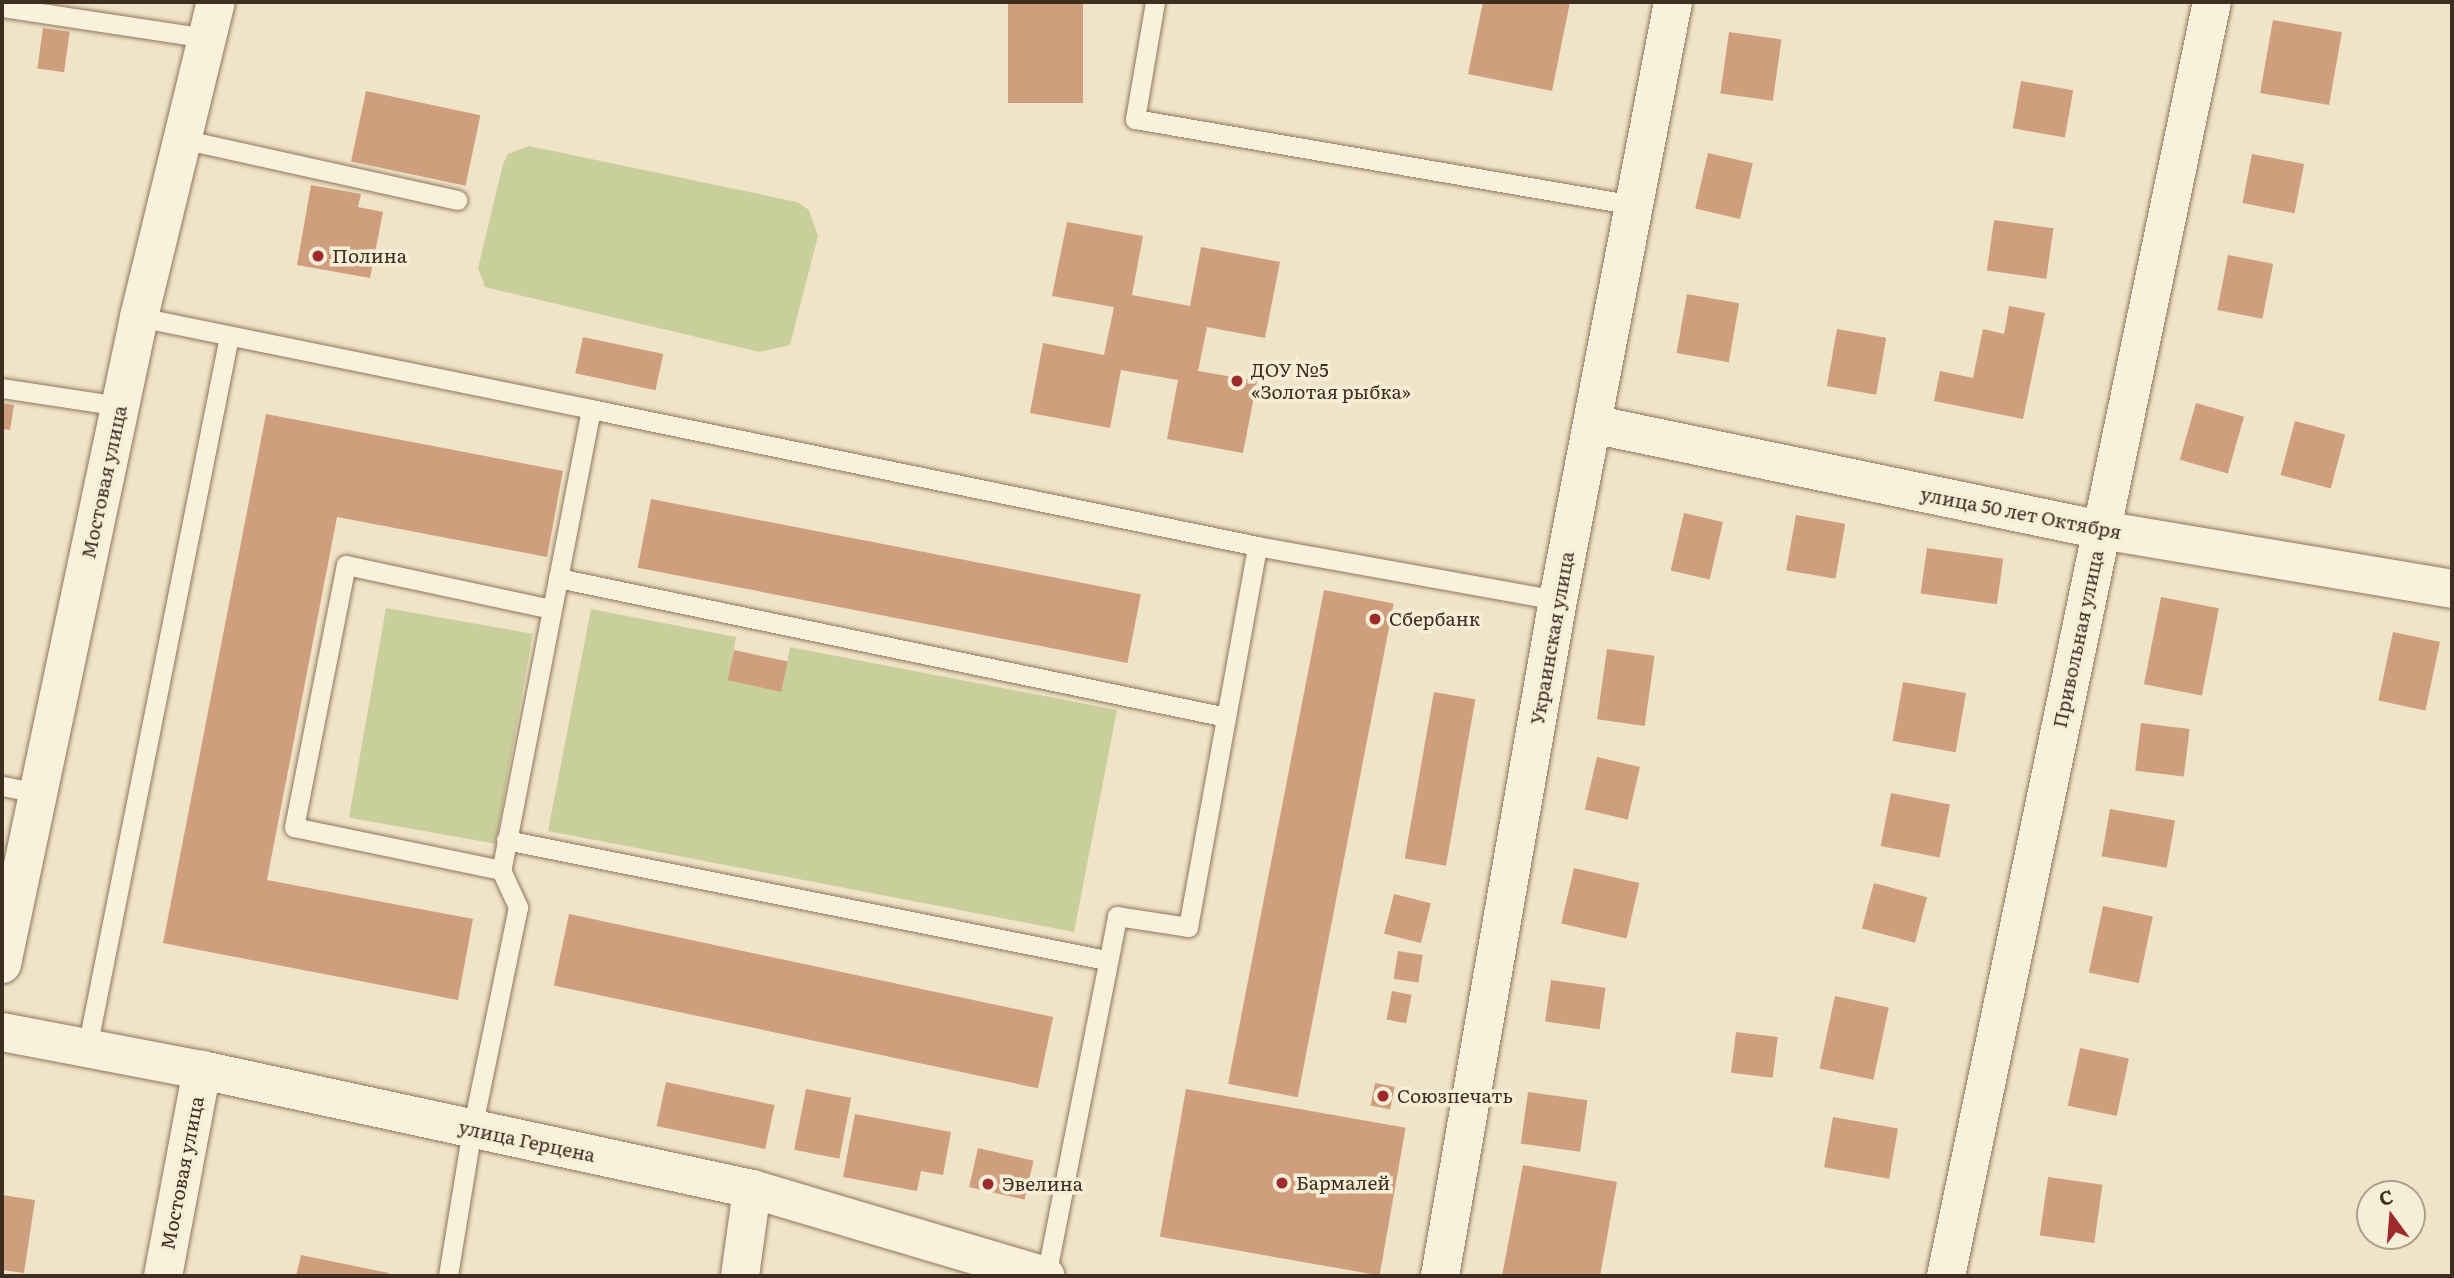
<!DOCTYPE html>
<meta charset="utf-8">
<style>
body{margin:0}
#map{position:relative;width:2454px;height:1278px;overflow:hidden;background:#f0e4c8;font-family:Literata,serif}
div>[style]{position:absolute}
.green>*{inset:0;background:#c9cf9b;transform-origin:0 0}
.building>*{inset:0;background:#cf9f7d;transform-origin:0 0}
.roads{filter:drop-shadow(0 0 2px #8d765c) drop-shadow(0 0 2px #8d765c)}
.lane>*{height:19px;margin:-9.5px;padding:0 9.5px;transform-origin:9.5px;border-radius:9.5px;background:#faf1dc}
.street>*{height:38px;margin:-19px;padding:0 19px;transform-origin:19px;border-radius:19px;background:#faf1dc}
.secondary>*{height:38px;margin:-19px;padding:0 19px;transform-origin:19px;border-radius:19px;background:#faf1dc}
.dots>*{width:19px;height:19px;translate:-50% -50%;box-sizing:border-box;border:4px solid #f7eed8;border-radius:50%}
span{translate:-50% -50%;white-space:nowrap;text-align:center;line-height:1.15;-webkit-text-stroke:7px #f7eed8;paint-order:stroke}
.poi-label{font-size:19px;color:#3d2e20}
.left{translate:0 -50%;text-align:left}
.street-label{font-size:19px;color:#3d2e20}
.frame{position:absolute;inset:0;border:4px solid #3d2e20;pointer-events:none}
.north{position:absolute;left:2356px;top:1180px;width:70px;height:70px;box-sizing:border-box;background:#f7eed8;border:2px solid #ada18e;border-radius:50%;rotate:344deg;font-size:19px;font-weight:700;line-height:28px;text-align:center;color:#3d2e20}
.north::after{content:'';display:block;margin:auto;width:24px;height:32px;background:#9e2a2b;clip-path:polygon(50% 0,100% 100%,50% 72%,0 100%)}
</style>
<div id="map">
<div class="green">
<i style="clip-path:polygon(529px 146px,797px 202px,809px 210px,818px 236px,790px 345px,760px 352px,485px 287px,478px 268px,503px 164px,508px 154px)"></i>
<i style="left:386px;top:608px;width:149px;height:213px;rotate:10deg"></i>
<i style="clip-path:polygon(591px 609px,736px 637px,728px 680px,782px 690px,790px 647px,1117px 710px,1074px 932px,548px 831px)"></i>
</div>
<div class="building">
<i style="left:1008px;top:2px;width:75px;height:101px"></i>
<i style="clip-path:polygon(1483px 2px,1570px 2px,1552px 91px,1468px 74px)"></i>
<i style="left:2273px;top:20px;width:70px;height:74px;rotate:10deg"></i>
<i style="left:43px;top:28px;width:27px;height:41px;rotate:8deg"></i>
<i style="left:1729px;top:32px;width:53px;height:62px;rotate:8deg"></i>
<i style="left:2021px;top:81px;width:53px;height:48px;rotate:10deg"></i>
<i style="left:366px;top:91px;width:117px;height:72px;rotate:12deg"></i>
<i style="left:1708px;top:153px;width:46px;height:57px;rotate:13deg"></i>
<i style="left:2252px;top:154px;width:53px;height:50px;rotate:11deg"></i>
<i style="clip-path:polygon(311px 185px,361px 194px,358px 207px,383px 212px,370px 278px,297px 265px)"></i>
<i style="left:1994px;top:220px;width:60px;height:51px;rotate:8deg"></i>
<i style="clip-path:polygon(1067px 222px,1143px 236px,1132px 295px,1190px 306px,1201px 247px,1280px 262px,1265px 338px,1207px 327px,1198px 371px,1257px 381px,1243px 453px,1167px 439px,1178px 380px,1121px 370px,1110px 428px,1030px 413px,1043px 343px,1104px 355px,1114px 307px,1052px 296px)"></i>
<i style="left:2228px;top:255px;width:46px;height:56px;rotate:11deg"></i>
<i style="left:1687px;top:294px;width:53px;height:60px;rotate:10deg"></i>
<i style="clip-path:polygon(2009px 306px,2045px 313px,2023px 419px,1934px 401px,1940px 371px,1973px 378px,1983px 329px,2004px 334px)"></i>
<i style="left:1837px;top:329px;width:50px;height:58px;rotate:10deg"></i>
<i style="left:583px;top:337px;width:82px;height:37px;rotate:12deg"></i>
<i style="clip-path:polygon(2px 403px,14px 405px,10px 430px,2px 429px)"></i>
<i style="left:2196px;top:403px;width:50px;height:59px;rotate:16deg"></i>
<i style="clip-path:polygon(266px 414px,563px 471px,547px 557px,337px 517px,267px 880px,473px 919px,458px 1000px,163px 943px)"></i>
<i style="left:2295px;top:421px;width:52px;height:56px;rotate:15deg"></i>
<i style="left:651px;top:499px;width:499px;height:70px;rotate:11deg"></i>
<i style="left:1684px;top:513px;width:40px;height:59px;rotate:13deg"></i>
<i style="left:1796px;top:515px;width:50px;height:56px;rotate:10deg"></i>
<i style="left:1927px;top:548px;width:77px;height:46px;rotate:8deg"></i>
<i style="left:1324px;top:590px;width:71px;height:503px;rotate:11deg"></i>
<i style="left:2161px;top:597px;width:59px;height:89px;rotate:11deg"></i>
<i style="left:2393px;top:632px;width:48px;height:70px;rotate:12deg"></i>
<i style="left:1607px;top:649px;width:48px;height:71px;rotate:8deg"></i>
<i style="left:734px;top:650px;width:55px;height:31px;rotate:12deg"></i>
<i style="left:1903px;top:682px;width:64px;height:60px;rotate:10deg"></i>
<i style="left:1434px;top:692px;width:42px;height:169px;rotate:10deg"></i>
<i style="left:2141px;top:723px;width:49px;height:48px;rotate:7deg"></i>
<i style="left:1597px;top:757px;width:44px;height:54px;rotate:13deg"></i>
<i style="left:1891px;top:793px;width:60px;height:54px;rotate:11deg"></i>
<i style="left:2110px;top:809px;width:66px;height:48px;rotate:10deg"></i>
<i style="left:1574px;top:868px;width:67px;height:57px;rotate:13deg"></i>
<i style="left:1874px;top:883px;width:55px;height:47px;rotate:15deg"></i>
<i style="left:1394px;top:894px;width:38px;height:41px;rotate:14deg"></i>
<i style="left:2103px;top:906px;width:51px;height:68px;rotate:12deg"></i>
<i style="left:569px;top:914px;width:495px;height:73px;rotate:12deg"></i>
<i style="left:1398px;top:951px;width:25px;height:28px;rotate:9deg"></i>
<i style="left:1551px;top:980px;width:55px;height:42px;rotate:8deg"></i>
<i style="left:1392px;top:991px;width:20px;height:29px;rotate:11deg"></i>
<i style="left:1835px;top:996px;width:55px;height:74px;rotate:12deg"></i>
<i style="left:1736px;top:1032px;width:42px;height:41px;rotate:7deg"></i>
<i style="left:2080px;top:1048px;width:50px;height:59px;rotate:12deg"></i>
<i style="left:666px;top:1082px;width:111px;height:45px;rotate:12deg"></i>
<i style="left:1375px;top:1083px;width:20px;height:23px;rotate:11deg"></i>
<i style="left:806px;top:1089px;width:46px;height:62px;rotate:11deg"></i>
<i style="left:1186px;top:1089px;width:223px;height:150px;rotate:10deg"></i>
<i style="left:1528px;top:1092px;width:60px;height:52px;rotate:8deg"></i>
<i style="clip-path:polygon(855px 1114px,951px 1132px,943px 1175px,921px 1171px,917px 1191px,843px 1177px)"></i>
<i style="left:1833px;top:1117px;width:66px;height:51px;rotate:10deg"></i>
<i style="left:978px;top:1148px;width:57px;height:40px;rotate:13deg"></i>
<i style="clip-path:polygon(1523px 1165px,1617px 1182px,1600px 1276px,1502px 1276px)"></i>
<i style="left:2048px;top:1177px;width:55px;height:59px;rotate:8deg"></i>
<i style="clip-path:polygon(2px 1195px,35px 1200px,24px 1273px,2px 1270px)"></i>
<i style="clip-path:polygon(301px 1255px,389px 1273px,388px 1276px,296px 1276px)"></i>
</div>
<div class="roads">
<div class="lane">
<i style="left:1155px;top:2px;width:119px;rotate:99.7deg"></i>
<i style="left:1135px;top:119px;width:506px;rotate:9.78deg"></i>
<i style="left:2px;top:7px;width:207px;rotate:8.6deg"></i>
<i style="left:182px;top:139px;width:282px;rotate:12.5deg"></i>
<i style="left:139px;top:317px;width:461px;rotate:11.5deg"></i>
<i style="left:591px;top:409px;width:470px;rotate:101deg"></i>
<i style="left:501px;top:870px;width:41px;rotate:65.3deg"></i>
<i style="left:518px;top:907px;width:227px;rotate:101.7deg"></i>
<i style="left:472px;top:1129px;width:149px;rotate:99.3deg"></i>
<i style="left:2px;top:388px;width:119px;rotate:8.7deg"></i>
<i style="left:591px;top:409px;width:680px;rotate:11.62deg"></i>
<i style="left:1257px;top:546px;width:306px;rotate:10.2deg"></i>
<i style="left:558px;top:578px;width:682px;rotate:11.75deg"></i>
<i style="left:2px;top:786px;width:37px;rotate:11deg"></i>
<i style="left:506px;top:840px;width:612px;rotate:11.31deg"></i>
<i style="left:501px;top:870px;width:211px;rotate:-168.3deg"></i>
<i style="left:294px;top:827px;width:267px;rotate:-78.8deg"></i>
<i style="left:346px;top:565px;width:210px;rotate:12.1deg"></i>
<i style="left:87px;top:1048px;width:726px;rotate:-78.72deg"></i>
<i style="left:1046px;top:1276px;width:367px;rotate:-78.8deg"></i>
<i style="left:1117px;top:916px;width:72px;rotate:8.8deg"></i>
<i style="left:1188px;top:927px;width:387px;rotate:-79.7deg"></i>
</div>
<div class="street">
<i style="left:2px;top:964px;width:661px;rotate:-78.04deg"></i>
<i style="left:139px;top:317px;width:324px;rotate:-76.3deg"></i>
<i style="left:2px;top:1032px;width:204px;rotate:10.8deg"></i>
<i style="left:202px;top:1070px;width:563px;rotate:12.21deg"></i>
<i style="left:752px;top:1189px;width:306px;rotate:16.5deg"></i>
<i style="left:163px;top:1276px;width:210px;rotate:-79.3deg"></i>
<i style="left:740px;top:1276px;width:88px;rotate:-82.1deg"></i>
<i style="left:1946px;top:1276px;width:1301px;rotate:-78.21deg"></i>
</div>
<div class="secondary">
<i style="left:1592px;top:424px;width:520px;rotate:11.76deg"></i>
<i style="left:2101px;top:530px;width:356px;rotate:9.5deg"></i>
<i style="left:1440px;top:1276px;width:686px;rotate:-80.1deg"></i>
<i style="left:1558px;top:600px;width:609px;rotate:-79.11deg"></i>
</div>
</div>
<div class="dots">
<i style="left:318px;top:256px;background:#9e2a2b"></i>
<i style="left:1237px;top:381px;background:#9e2a2b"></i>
<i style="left:1375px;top:619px;background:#9e2a2b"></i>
<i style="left:1383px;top:1096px;background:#9e2a2b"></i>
<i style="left:1282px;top:1183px;background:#9e2a2b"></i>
<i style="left:988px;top:1184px;background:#9e2a2b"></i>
</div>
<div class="poi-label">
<span class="left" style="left:332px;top:256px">Полина</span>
<span class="left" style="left:1251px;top:381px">ДОУ №5<br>«Золотая рыбка»</span>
<span class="left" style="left:1389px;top:619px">Сбербанк</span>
<span class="left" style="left:1397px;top:1096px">Союзпечать</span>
<span class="left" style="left:1296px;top:1183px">Бармалей</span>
<span class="left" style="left:1002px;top:1184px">Эвелина</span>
</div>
<div class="street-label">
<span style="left:104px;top:482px;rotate:-78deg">Мостовая улица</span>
<span style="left:2021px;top:513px;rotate:11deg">улица 50 лет Октября</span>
<span style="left:1552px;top:638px;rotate:-80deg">Украинская улица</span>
<span style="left:2078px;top:639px;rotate:-78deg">Привольная улица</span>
<span style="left:527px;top:1141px;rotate:12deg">улица Герцена</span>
<span style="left:182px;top:1173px;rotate:-79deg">Мостовая улица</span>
</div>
<div class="frame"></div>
<div class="north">С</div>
</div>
